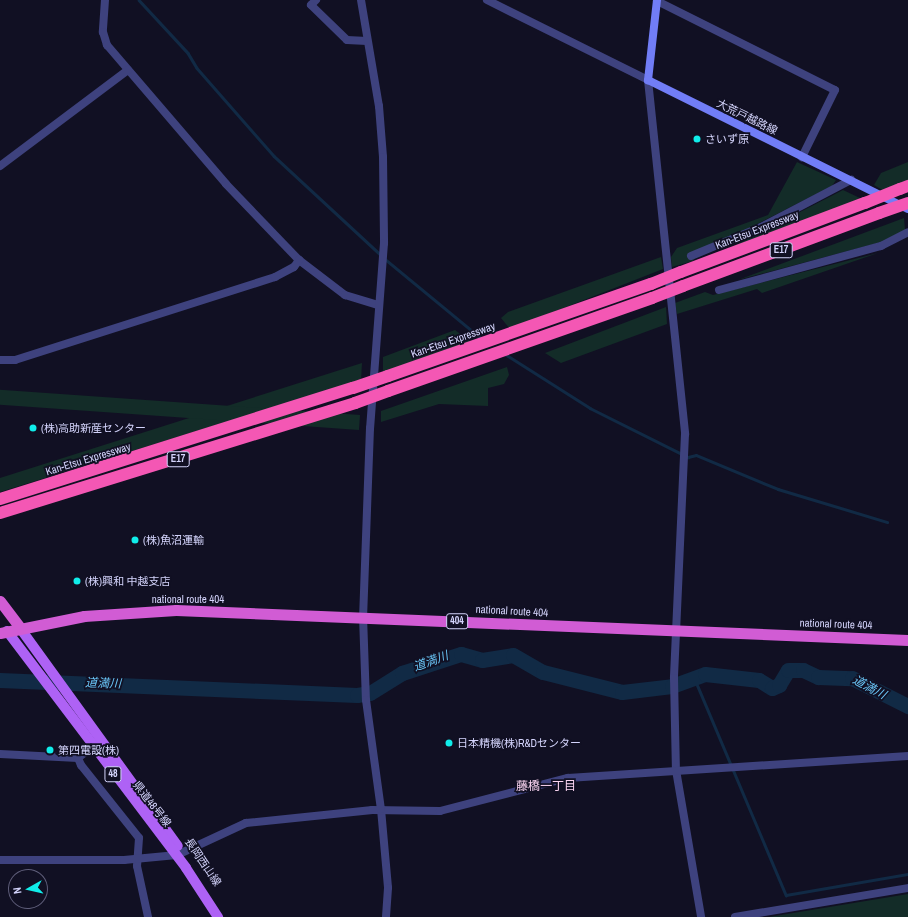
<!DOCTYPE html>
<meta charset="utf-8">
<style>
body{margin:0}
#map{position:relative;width:908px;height:917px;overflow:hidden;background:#111023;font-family:"Archivo Narrow","Noto Sans JP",sans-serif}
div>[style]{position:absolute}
.green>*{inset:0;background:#132c28;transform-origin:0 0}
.stream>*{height:2.5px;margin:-1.25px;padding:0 1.25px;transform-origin:1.25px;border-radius:1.25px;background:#112a45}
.river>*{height:15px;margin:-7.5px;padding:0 7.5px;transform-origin:7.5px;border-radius:7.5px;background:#112a45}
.minor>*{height:8px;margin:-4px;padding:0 4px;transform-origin:4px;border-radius:4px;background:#3e427e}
.tertiary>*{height:8px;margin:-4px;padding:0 4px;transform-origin:4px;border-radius:4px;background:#3e427e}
.secondary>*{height:8px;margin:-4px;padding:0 4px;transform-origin:4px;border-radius:4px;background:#717df6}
.primary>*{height:10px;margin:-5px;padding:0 5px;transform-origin:5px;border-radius:5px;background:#ae62f5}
.trunk>*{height:11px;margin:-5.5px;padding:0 5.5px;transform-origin:5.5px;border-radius:5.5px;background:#d15cd4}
.motorway>*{height:12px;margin:-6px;padding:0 6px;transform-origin:6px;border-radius:6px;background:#f457b4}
.motorway-bridge>*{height:12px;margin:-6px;padding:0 6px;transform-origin:6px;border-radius:6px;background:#f457b4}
.dots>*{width:11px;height:11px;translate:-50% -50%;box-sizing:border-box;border:2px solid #111023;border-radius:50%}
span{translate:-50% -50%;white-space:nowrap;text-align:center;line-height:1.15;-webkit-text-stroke:3.5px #111023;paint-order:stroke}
.shield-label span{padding:1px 3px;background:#111023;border:1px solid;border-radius:3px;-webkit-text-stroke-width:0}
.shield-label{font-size:10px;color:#d4d4fc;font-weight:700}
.street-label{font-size:11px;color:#d4d4fc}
.poi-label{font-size:11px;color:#d4d4fc}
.left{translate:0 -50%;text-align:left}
.water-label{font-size:12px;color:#69c4f5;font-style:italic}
.neighbourhood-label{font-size:12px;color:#fcd6f3}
.north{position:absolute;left:8px;top:869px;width:40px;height:40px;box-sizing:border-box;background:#111023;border:1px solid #5f5e7a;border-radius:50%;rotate:262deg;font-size:11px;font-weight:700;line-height:16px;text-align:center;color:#d4d4fc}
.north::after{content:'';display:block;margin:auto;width:14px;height:18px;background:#10edea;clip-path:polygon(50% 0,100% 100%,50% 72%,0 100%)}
</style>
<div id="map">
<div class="green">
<i style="clip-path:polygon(797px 162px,836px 180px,832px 186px,698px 254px,693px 261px,672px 267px,671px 257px,677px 248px,768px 215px)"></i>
<i style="clip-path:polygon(908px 162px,908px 181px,884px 191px,874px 185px,881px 173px)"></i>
<i style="clip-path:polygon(843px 190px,862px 199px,726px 250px)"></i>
<i style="clip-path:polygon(904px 218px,905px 230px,893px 239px,738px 280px)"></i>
<i style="clip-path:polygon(878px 253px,762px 293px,757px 289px,677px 314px,675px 303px,705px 292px,713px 295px)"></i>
<i style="clip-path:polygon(661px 257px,663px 269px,510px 329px,501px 318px,508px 312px)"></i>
<i style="clip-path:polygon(666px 307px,667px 324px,561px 363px,545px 353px)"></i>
<i style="clip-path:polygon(455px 330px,471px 342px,383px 372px,383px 357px)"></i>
<i style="clip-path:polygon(362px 363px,361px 380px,0 492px,0 478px)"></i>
<i style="clip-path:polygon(507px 367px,509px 375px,504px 384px,488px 388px,488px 406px,439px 404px,381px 422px,381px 411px)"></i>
<i style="left:360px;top:415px;width:15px;height:377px;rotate:94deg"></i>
<i style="clip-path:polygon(908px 894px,908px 917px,769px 917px)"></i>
</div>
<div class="stream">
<i style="left:139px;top:0;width:72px;rotate:47.2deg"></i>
<i style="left:188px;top:53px;width:17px;rotate:59deg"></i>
<i style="left:197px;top:68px;width:117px;rotate:48.8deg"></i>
<i style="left:274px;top:156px;width:146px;rotate:42.8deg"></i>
<i style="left:385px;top:259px;width:126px;rotate:39.5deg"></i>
<i style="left:505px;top:354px;width:101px;rotate:32.4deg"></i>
<i style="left:590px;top:408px;width:110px;rotate:26.6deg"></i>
<i style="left:688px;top:457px;width:8px;rotate:-14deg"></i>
<i style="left:696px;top:455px;width:89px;rotate:22.5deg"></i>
<i style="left:778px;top:489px;width:114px;rotate:16.8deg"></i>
<i style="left:694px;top:677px;width:237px;rotate:67.1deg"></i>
<i style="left:786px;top:895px;width:124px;rotate:-9.8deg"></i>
</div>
<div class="river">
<i style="left:0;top:680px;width:357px;rotate:2.4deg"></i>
<i style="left:357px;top:695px;width:13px;rotate:-9deg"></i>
<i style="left:370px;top:693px;width:38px;rotate:-32deg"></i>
<i style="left:402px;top:673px;width:62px;rotate:-17.9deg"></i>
<i style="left:461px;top:654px;width:22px;rotate:16deg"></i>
<i style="left:482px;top:660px;width:31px;rotate:-9deg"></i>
<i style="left:513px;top:655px;width:34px;rotate:30deg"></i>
<i style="left:543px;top:672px;width:81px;rotate:14.2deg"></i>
<i style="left:622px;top:692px;width:50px;rotate:-6.8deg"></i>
<i style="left:672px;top:686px;width:35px;rotate:-20deg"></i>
<i style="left:705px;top:674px;width:54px;rotate:6.3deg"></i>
<i style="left:759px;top:680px;width:15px;rotate:32deg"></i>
<i style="left:772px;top:688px;width:8px;rotate:-23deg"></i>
<i style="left:779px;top:685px;width:17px;rotate:-59deg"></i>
<i style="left:788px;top:670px;width:15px"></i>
<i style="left:803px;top:670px;width:17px;rotate:25deg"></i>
<i style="left:818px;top:677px;width:34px;rotate:2deg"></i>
<i style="left:852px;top:678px;width:63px;rotate:26.6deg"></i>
</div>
<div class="minor">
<i style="left:105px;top:0;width:32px;rotate:94deg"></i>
<i style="left:103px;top:32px;width:14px;rotate:73deg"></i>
<i style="left:107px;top:45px;width:183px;rotate:49.4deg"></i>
<i style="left:226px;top:184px;width:105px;rotate:46.2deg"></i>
<i style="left:299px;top:260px;width:58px;rotate:37.3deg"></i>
<i style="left:345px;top:295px;width:34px;rotate:17deg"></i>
<i style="left:316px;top:0;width:7px;rotate:135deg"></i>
<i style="left:311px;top:5px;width:50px;rotate:44.2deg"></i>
<i style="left:347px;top:40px;width:20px;rotate:3deg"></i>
<i style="left:657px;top:1px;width:199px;rotate:26.6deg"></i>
<i style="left:835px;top:90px;width:75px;rotate:116.2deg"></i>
<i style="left:648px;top:80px;width:356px;rotate:84deg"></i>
<i style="left:685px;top:434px;width:244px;rotate:92.6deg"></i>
<i style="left:674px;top:678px;width:92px;rotate:88.8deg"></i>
<i style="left:676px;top:770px;width:149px;rotate:80.3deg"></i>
<i style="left:691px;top:256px;width:76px;rotate:-22.5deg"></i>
<i style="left:761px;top:227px;width:102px;rotate:-27.6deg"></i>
<i style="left:719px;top:290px;width:168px;rotate:-15.2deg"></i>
<i style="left:881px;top:246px;width:30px;rotate:-27deg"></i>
<i style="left:0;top:360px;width:15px"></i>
<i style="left:15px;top:360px;width:273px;rotate:-17.7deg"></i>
<i style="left:275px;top:277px;width:21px;rotate:-28deg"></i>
<i style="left:294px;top:267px;width:9px;rotate:-54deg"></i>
<i style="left:92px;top:747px;width:18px;rotate:142deg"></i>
<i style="left:78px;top:758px;width:8px;rotate:67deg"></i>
<i style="left:81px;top:765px;width:93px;rotate:51.5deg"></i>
<i style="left:139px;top:838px;width:28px;rotate:94deg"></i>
<i style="left:137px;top:866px;width:52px;rotate:77.8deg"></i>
<i style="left:0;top:754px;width:78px;rotate:2.9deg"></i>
<i style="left:381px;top:809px;width:79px;rotate:84.9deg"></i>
<i style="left:388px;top:888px;width:29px;rotate:94deg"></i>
<i style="left:0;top:860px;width:124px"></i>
<i style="left:124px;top:860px;width:53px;rotate:-5.4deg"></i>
<i style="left:177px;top:855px;width:76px;rotate:-24.9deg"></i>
<i style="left:246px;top:823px;width:127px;rotate:-5.9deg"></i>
<i style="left:372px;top:810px;width:68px;rotate:0.8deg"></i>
<i style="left:440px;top:811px;width:132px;rotate:-14.5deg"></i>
<i style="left:568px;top:778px;width:341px;rotate:-3.7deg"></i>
<i style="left:735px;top:917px;width:175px;rotate:-9.5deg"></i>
</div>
<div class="tertiary">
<i style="left:361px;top:0;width:108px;rotate:80.4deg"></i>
<i style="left:379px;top:106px;width:51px;rotate:85.5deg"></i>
<i style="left:383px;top:157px;width:86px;rotate:89.3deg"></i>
<i style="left:384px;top:243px;width:186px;rotate:94.3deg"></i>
<i style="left:370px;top:428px;width:188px;rotate:92.1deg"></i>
<i style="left:363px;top:616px;width:84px;rotate:88deg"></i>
<i style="left:366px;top:700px;width:110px;rotate:82.2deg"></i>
<i style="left:487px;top:0;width:180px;rotate:26.4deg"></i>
<i style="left:0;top:166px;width:160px;rotate:-36.9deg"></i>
</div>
<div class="secondary">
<i style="left:657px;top:0;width:81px;rotate:96.4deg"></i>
<i style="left:648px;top:80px;width:290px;rotate:26.4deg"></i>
</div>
<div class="primary">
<i style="left:20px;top:628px;width:269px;rotate:54.1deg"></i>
<i style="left:7px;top:631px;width:297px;rotate:52.9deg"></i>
<i style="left:186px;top:868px;width:59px;rotate:56.9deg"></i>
</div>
<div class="trunk">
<i style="left:0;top:601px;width:34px;rotate:53deg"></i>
<i style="left:0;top:633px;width:86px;rotate:-11.4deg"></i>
<i style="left:84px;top:616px;width:92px;rotate:-3.7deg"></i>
<i style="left:176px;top:610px;width:733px;rotate:2.35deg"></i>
</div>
<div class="motorway">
<i style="left:900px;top:189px;width:9px;rotate:-21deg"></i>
<i style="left:681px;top:272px;width:197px;rotate:-20.6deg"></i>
<i style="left:683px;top:286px;width:209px;rotate:-20.4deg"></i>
<i style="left:388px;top:376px;width:279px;rotate:-19.3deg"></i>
<i style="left:388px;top:391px;width:280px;rotate:-19.4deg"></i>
<i style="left:0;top:499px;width:370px;rotate:-17.5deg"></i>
<i style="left:0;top:513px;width:372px;rotate:-17.2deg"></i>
</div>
<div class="motorway-bridge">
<i style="left:865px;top:203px;width:38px;rotate:-22deg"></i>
<i style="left:879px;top:213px;width:31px;rotate:-19deg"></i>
<i style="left:651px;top:284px;width:32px;rotate:-22deg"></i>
<i style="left:652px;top:298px;width:33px;rotate:-21deg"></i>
<i style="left:353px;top:388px;width:37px;rotate:-19deg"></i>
<i style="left:355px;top:403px;width:35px;rotate:-20deg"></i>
</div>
<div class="dots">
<i style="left:697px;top:139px;background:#10edea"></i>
<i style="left:33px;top:428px;background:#10edea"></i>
<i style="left:135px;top:540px;background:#10edea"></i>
<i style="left:77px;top:581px;background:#10edea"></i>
<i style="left:449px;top:743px;background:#10edea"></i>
<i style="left:50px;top:750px;background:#10edea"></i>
</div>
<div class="shield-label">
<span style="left:781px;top:250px">E17</span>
<span style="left:178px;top:459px">E17</span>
<span style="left:457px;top:621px">404</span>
<span style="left:113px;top:774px">48</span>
</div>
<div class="street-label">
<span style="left:747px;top:117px;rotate:26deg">大荒戸越路線</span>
<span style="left:757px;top:230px;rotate:-21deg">Kan-Etsu Expressway</span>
<span style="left:453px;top:340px;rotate:-19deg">Kan-Etsu Expressway</span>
<span style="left:88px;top:459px;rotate:-17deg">Kan-Etsu Expressway</span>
<span style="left:188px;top:599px">national route 404</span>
<span style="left:512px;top:611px;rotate:3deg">national route 404</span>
<span style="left:836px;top:624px;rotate:2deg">national route 404</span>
<span style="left:152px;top:804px;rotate:52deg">県道48号線</span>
<span style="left:203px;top:862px;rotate:56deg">長岡西山線</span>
</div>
<div class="poi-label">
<span class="left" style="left:705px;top:139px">さいず原</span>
<span class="left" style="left:41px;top:428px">(株)高助新産センター</span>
<span class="left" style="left:143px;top:540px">(株)魚沼運輸</span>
<span class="left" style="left:85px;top:581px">(株)興和 中越支店</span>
<span class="left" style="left:457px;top:743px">日本精機(株)R&amp;Dセンター</span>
<span class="left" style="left:58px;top:750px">第四電設(株)</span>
</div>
<div class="water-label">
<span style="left:431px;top:662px;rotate:-20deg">道満川</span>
<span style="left:103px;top:684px;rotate:2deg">道満川</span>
<span style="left:869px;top:688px;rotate:28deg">道満川</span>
</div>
<div class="neighbourhood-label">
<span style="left:546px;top:787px">藤橋一丁目</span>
</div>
<div class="north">N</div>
</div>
